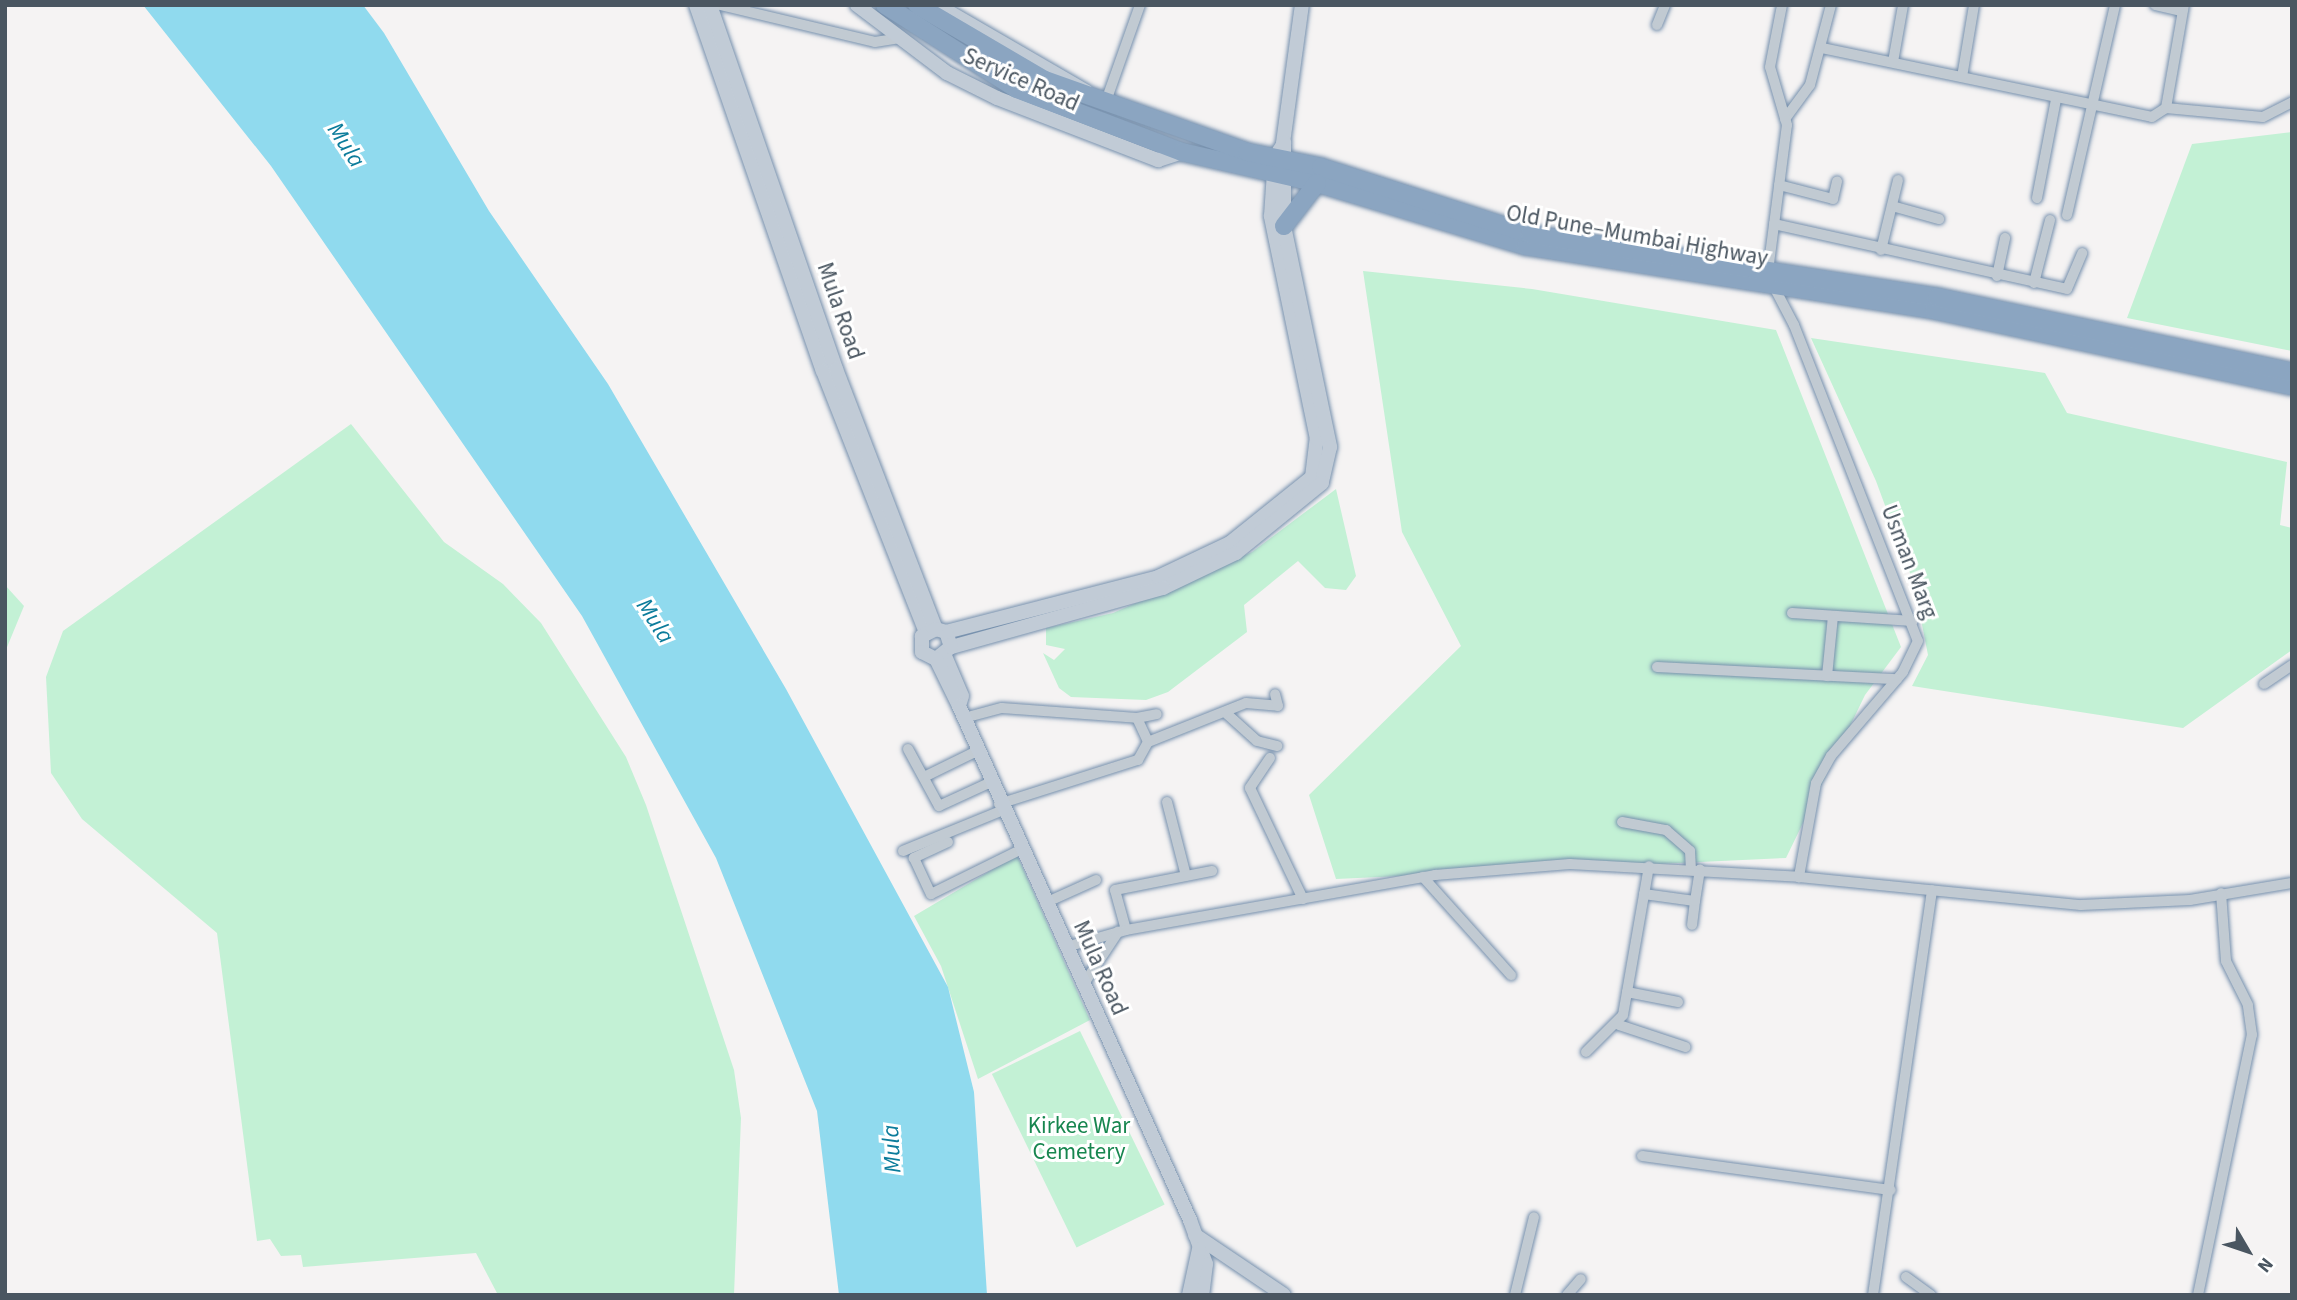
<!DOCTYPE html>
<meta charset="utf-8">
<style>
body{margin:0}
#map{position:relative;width:2297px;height:1300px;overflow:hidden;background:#f5f3f3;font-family:"Source Sans 3",sans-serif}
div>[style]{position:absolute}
.green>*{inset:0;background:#c3f1d5;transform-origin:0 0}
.water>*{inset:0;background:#90daee}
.roads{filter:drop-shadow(0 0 2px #7690ad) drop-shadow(0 0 2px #7690ad)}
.street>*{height:10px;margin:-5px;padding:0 5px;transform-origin:5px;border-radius:5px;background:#c1cad2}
.secondary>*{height:14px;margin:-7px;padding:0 7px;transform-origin:7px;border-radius:7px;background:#c1cbd6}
.highway>*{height:18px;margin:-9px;padding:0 9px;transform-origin:9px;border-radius:9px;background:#8ba5c1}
span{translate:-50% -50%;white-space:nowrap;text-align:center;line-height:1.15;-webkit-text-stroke:6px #fff;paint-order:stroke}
.street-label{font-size:23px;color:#4a5661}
.park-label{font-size:23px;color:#17864f}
.water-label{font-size:24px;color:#0c7c9b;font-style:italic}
.frame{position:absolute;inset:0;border:7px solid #4a5661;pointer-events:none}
.north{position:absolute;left:2213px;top:1216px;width:70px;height:70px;-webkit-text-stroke:5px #fff;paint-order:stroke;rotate:129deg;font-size:19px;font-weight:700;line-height:28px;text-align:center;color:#4a5661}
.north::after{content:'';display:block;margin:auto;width:24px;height:32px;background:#4a5661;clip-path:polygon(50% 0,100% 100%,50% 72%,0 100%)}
</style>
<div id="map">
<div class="green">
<i style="clip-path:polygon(2292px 132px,2292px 351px,2127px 318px,2192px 144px)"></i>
<i style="clip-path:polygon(1363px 271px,1532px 289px,1776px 330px,1901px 647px,1865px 695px,1786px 858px,1336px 879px,1309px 795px,1461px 646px,1402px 532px)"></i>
<i style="clip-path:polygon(1811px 338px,2045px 373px,2067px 413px,2287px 462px,2280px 525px,2292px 528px,2292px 650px,2183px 728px,1912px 686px,1928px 655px,1914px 584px,1876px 481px)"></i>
<i style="clip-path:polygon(351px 424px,444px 542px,503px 584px,541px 623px,626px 757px,646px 805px,734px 1070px,741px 1118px,734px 1295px,498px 1295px,476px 1253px,303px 1267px,301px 1255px,281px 1256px,270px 1239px,257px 1241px,217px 933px,82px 819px,51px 773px,46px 677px,63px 631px)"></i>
<i style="clip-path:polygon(1336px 489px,1356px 576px,1346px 590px,1325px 588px,1298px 561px,1244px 605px,1247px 632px,1168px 692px,1146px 700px,1071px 697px,1059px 688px,1043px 653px,1054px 660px,1065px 649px,1046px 645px,1046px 628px,1113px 613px,1252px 552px)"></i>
<i style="clip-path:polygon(5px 585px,24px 606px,5px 652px)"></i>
<i style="clip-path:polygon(1017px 855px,1090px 1020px,978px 1079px,941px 966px,914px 916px)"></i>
<i style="left:1080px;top:1031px;width:193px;height:98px;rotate:64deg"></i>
</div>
<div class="water">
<i style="clip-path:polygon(143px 5px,363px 5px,384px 33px,489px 211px,608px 384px,786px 689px,948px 987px,974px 1092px,987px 1295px,839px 1295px,817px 1111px,716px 858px,582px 616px,271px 166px)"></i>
</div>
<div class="roads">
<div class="street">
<i style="left:720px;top:5px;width:159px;rotate:13.4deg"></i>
<i style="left:875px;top:42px;width:25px;rotate:-9deg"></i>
<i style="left:2155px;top:5px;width:28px;rotate:13deg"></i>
<i style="left:1657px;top:25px;width:22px;rotate:-68deg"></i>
<i style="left:1822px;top:48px;width:337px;rotate:11.8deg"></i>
<i style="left:2152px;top:117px;width:17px;rotate:-33deg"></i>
<i style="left:2166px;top:108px;width:97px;rotate:5.3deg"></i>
<i style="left:2263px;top:117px;width:33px;rotate:-27deg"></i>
<i style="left:1893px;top:62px;width:58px;rotate:-80deg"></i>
<i style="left:1962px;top:77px;width:73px;rotate:-80.5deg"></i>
<i style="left:1106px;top:101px;width:102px;rotate:-70.5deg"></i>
<i style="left:2166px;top:108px;width:105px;rotate:-80.1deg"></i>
<i style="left:1785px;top:119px;width:42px;rotate:-53.7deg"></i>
<i style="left:1810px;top:85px;width:83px;rotate:-75.3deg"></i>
<i style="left:1779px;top:185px;width:56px;rotate:14.5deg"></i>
<i style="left:1833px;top:199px;width:18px;rotate:-77deg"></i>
<i style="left:2037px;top:198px;width:101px;rotate:-79.1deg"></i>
<i style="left:1892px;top:206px;width:49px;rotate:15.5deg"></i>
<i style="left:2067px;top:215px;width:215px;rotate:-77.1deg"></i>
<i style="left:1774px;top:224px;width:300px;rotate:12.5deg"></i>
<i style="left:2067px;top:289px;width:39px;rotate:-67deg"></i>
<i style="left:1881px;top:250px;width:72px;rotate:-76.3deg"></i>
<i style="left:1768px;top:271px;width:147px;rotate:-82.6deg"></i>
<i style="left:1787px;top:125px;width:60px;rotate:-106.3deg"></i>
<i style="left:1770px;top:67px;width:63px;rotate:-79deg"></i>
<i style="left:1997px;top:276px;width:39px;rotate:-78deg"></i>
<i style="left:2034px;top:283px;width:65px;rotate:-75.7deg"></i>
<i style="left:1773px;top:285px;width:45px;rotate:62.3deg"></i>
<i style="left:1794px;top:325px;width:339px;rotate:68.6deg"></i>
<i style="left:1918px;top:641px;width:34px;rotate:116deg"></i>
<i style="left:1903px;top:672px;width:111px;rotate:130.6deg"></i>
<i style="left:1831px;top:756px;width:31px;rotate:119deg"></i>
<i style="left:1816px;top:783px;width:96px;rotate:100.3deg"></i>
<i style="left:1792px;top:613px;width:121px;rotate:3.8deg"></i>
<i style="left:1657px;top:667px;width:240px;rotate:2.9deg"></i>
<i style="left:1827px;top:676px;width:60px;rotate:-84.3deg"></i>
<i style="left:2264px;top:684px;width:34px;rotate:-34deg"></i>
<i style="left:1227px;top:714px;width:40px;rotate:42deg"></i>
<i style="left:1257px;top:741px;width:21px;rotate:14deg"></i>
<i style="left:964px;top:718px;width:39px;rotate:-15deg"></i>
<i style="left:1002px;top:708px;width:135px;rotate:4.2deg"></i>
<i style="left:1137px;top:718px;width:26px;rotate:65deg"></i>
<i style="left:1137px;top:718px;width:20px;rotate:-11deg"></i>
<i style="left:908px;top:749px;width:65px;rotate:61.5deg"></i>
<i style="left:939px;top:806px;width:55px;rotate:-24.7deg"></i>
<i style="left:1270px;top:758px;width:36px;rotate:124deg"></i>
<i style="left:1250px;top:788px;width:123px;rotate:64.5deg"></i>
<i style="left:924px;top:777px;width:59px;rotate:-26.1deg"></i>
<i style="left:1167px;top:802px;width:76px;rotate:75.6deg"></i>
<i style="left:999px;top:804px;width:146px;rotate:-17.6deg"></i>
<i style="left:1138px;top:760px;width:21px;rotate:-61deg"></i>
<i style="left:1148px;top:742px;width:105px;rotate:-21.7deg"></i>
<i style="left:1246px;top:703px;width:32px;rotate:5deg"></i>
<i style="left:1278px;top:706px;width:12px;rotate:-104deg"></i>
<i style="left:1622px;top:822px;width:45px;rotate:10.3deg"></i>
<i style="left:1666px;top:830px;width:32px;rotate:41deg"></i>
<i style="left:1690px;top:851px;width:18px;rotate:87deg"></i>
<i style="left:948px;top:842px;width:38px;rotate:155deg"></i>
<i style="left:914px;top:858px;width:40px;rotate:65deg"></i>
<i style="left:931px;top:894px;width:99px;rotate:-26.3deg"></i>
<i style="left:903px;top:851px;width:106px;rotate:-22.2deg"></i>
<i style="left:1423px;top:877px;width:132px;rotate:48.1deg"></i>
<i style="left:1644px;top:894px;width:51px;rotate:7.8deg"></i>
<i style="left:1695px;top:901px;width:24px;rotate:97deg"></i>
<i style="left:1695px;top:901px;width:32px;rotate:-81deg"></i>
<i style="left:1045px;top:903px;width:56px;rotate:-24.3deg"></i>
<i style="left:1126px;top:930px;width:41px;rotate:-105.4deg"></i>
<i style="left:1115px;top:890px;width:99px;rotate:-11.1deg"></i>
<i style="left:1066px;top:947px;width:62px;rotate:-15.8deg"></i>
<i style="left:1126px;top:930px;width:314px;rotate:-10.1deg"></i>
<i style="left:1435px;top:875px;width:135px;rotate:-4.7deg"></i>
<i style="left:1570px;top:864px;width:229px;rotate:3.2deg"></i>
<i style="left:1799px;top:877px;width:283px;rotate:5.7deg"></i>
<i style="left:2081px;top:905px;width:109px;rotate:-2.6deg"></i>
<i style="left:2190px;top:900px;width:103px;rotate:-9.5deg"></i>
<i style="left:1083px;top:985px;width:64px;rotate:-56.6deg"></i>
<i style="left:1627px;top:992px;width:52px;rotate:11.1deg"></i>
<i style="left:1619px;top:1025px;width:70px;rotate:18.4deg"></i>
<i style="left:1586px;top:1052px;width:52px;rotate:-45deg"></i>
<i style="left:1623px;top:1015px;width:151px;rotate:-80.1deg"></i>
<i style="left:1642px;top:1156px;width:251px;rotate:7.8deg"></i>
<i style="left:1906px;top:1277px;width:31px;rotate:36deg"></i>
<i style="left:1515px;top:1295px;width:80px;rotate:-76.3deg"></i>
<i style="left:1567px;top:1295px;width:21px;rotate:-49deg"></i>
<i style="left:1873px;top:1295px;width:409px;rotate:-81.7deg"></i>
<i style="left:2198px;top:1295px;width:266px;rotate:-78.3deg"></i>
<i style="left:2252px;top:1035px;width:30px;rotate:-98deg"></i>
<i style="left:2248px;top:1005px;width:49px;rotate:-116.6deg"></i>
<i style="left:2226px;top:961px;width:68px;rotate:-94.2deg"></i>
</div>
<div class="secondary">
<i style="left:696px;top:5px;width:387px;rotate:70.9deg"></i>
<i style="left:823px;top:371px;width:281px;rotate:68.5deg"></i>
<i style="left:710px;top:5px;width:385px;rotate:70.9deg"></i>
<i style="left:836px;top:369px;width:279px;rotate:69deg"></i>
<i style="left:857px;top:5px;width:113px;rotate:37.1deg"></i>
<i style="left:947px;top:73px;width:56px;rotate:26.6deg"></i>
<i style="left:997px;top:98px;width:173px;rotate:21.1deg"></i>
<i style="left:1158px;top:160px;width:25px;rotate:-18deg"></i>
<i style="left:937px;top:5px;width:173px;rotate:30.1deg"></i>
<i style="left:1283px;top:143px;width:139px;rotate:-82.2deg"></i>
<i style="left:946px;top:632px;width:219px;rotate:-14.5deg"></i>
<i style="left:1158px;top:577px;width:80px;rotate:-25.3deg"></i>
<i style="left:1230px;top:543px;width:105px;rotate:-38.8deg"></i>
<i style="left:1312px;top:477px;width:38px;rotate:-83deg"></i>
<i style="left:1317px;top:439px;width:228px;rotate:-101.7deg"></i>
<i style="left:1271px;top:216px;width:59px;rotate:-86.1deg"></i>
<i style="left:1275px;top:157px;width:17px;rotate:-57deg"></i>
<i style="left:1284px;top:143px;width:83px;rotate:90deg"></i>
<i style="left:1284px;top:226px;width:226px;rotate:78.2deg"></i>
<i style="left:1330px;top:447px;width:37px;rotate:103deg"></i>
<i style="left:1322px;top:483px;width:111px;rotate:140.9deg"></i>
<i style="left:1236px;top:553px;width:81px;rotate:154.4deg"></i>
<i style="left:1163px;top:588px;width:220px;rotate:164.4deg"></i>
<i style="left:945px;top:656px;width:43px;rotate:67deg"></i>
<i style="left:962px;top:696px;width:10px;rotate:107deg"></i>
<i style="left:936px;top:659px;width:19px;rotate:-39deg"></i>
<i style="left:951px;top:647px;width:16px;rotate:-108deg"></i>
<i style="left:946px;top:632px;width:10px;rotate:-163deg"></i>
<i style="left:936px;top:629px;width:16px;rotate:153deg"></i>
<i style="left:922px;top:636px;width:16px;rotate:90deg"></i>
<i style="left:922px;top:652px;width:16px;rotate:27deg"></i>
<i style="left:936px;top:659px;width:52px;rotate:63.9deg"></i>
<i style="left:959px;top:706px;width:564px;rotate:65.8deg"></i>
<i style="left:1190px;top:1220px;width:47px;rotate:70deg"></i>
<i style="left:1206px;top:1264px;width:31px;rotate:97deg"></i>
<i style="left:1195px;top:1235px;width:107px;rotate:34deg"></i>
<i style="left:1189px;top:1295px;width:47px;rotate:-77.7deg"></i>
</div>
<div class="highway">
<i style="left:885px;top:5px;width:156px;rotate:32.5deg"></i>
<i style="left:1017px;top:89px;width:177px;rotate:20.9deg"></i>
<i style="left:1182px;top:152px;width:139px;rotate:12.9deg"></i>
<i style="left:1317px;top:183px;width:218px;rotate:16.8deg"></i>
<i style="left:1526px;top:246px;width:413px;rotate:8.9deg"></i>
<i style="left:1934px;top:310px;width:366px;rotate:12deg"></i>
<i style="left:917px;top:5px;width:148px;rotate:30.4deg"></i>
<i style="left:1045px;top:80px;width:214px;rotate:19.6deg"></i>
<i style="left:1247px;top:152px;width:76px;rotate:11.5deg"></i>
<i style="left:1321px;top:167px;width:219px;rotate:17.8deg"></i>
<i style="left:1530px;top:234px;width:412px;rotate:8.8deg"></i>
<i style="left:1937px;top:297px;width:363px;rotate:11.9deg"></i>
<i style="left:1284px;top:226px;width:54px;rotate:-52.5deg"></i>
</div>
</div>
<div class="street-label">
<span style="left:1021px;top:80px;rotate:24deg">Service Road</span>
<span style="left:1637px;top:236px;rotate:10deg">Old Pune–Mumbai Highway</span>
<span style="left:840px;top:311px;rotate:71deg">Mula Road</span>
<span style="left:1909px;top:562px;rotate:69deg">Usman Marg</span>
<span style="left:1100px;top:968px;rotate:66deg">Mula Road</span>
</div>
<div class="park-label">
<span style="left:1079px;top:1139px">Kirkee War<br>Cemetery</span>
</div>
<div class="water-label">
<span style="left:346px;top:145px;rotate:57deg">Mula</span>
<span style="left:655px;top:621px;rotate:57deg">Mula</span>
<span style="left:892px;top:1149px;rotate:-93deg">Mula</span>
</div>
<div class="frame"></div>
<div class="north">N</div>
</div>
